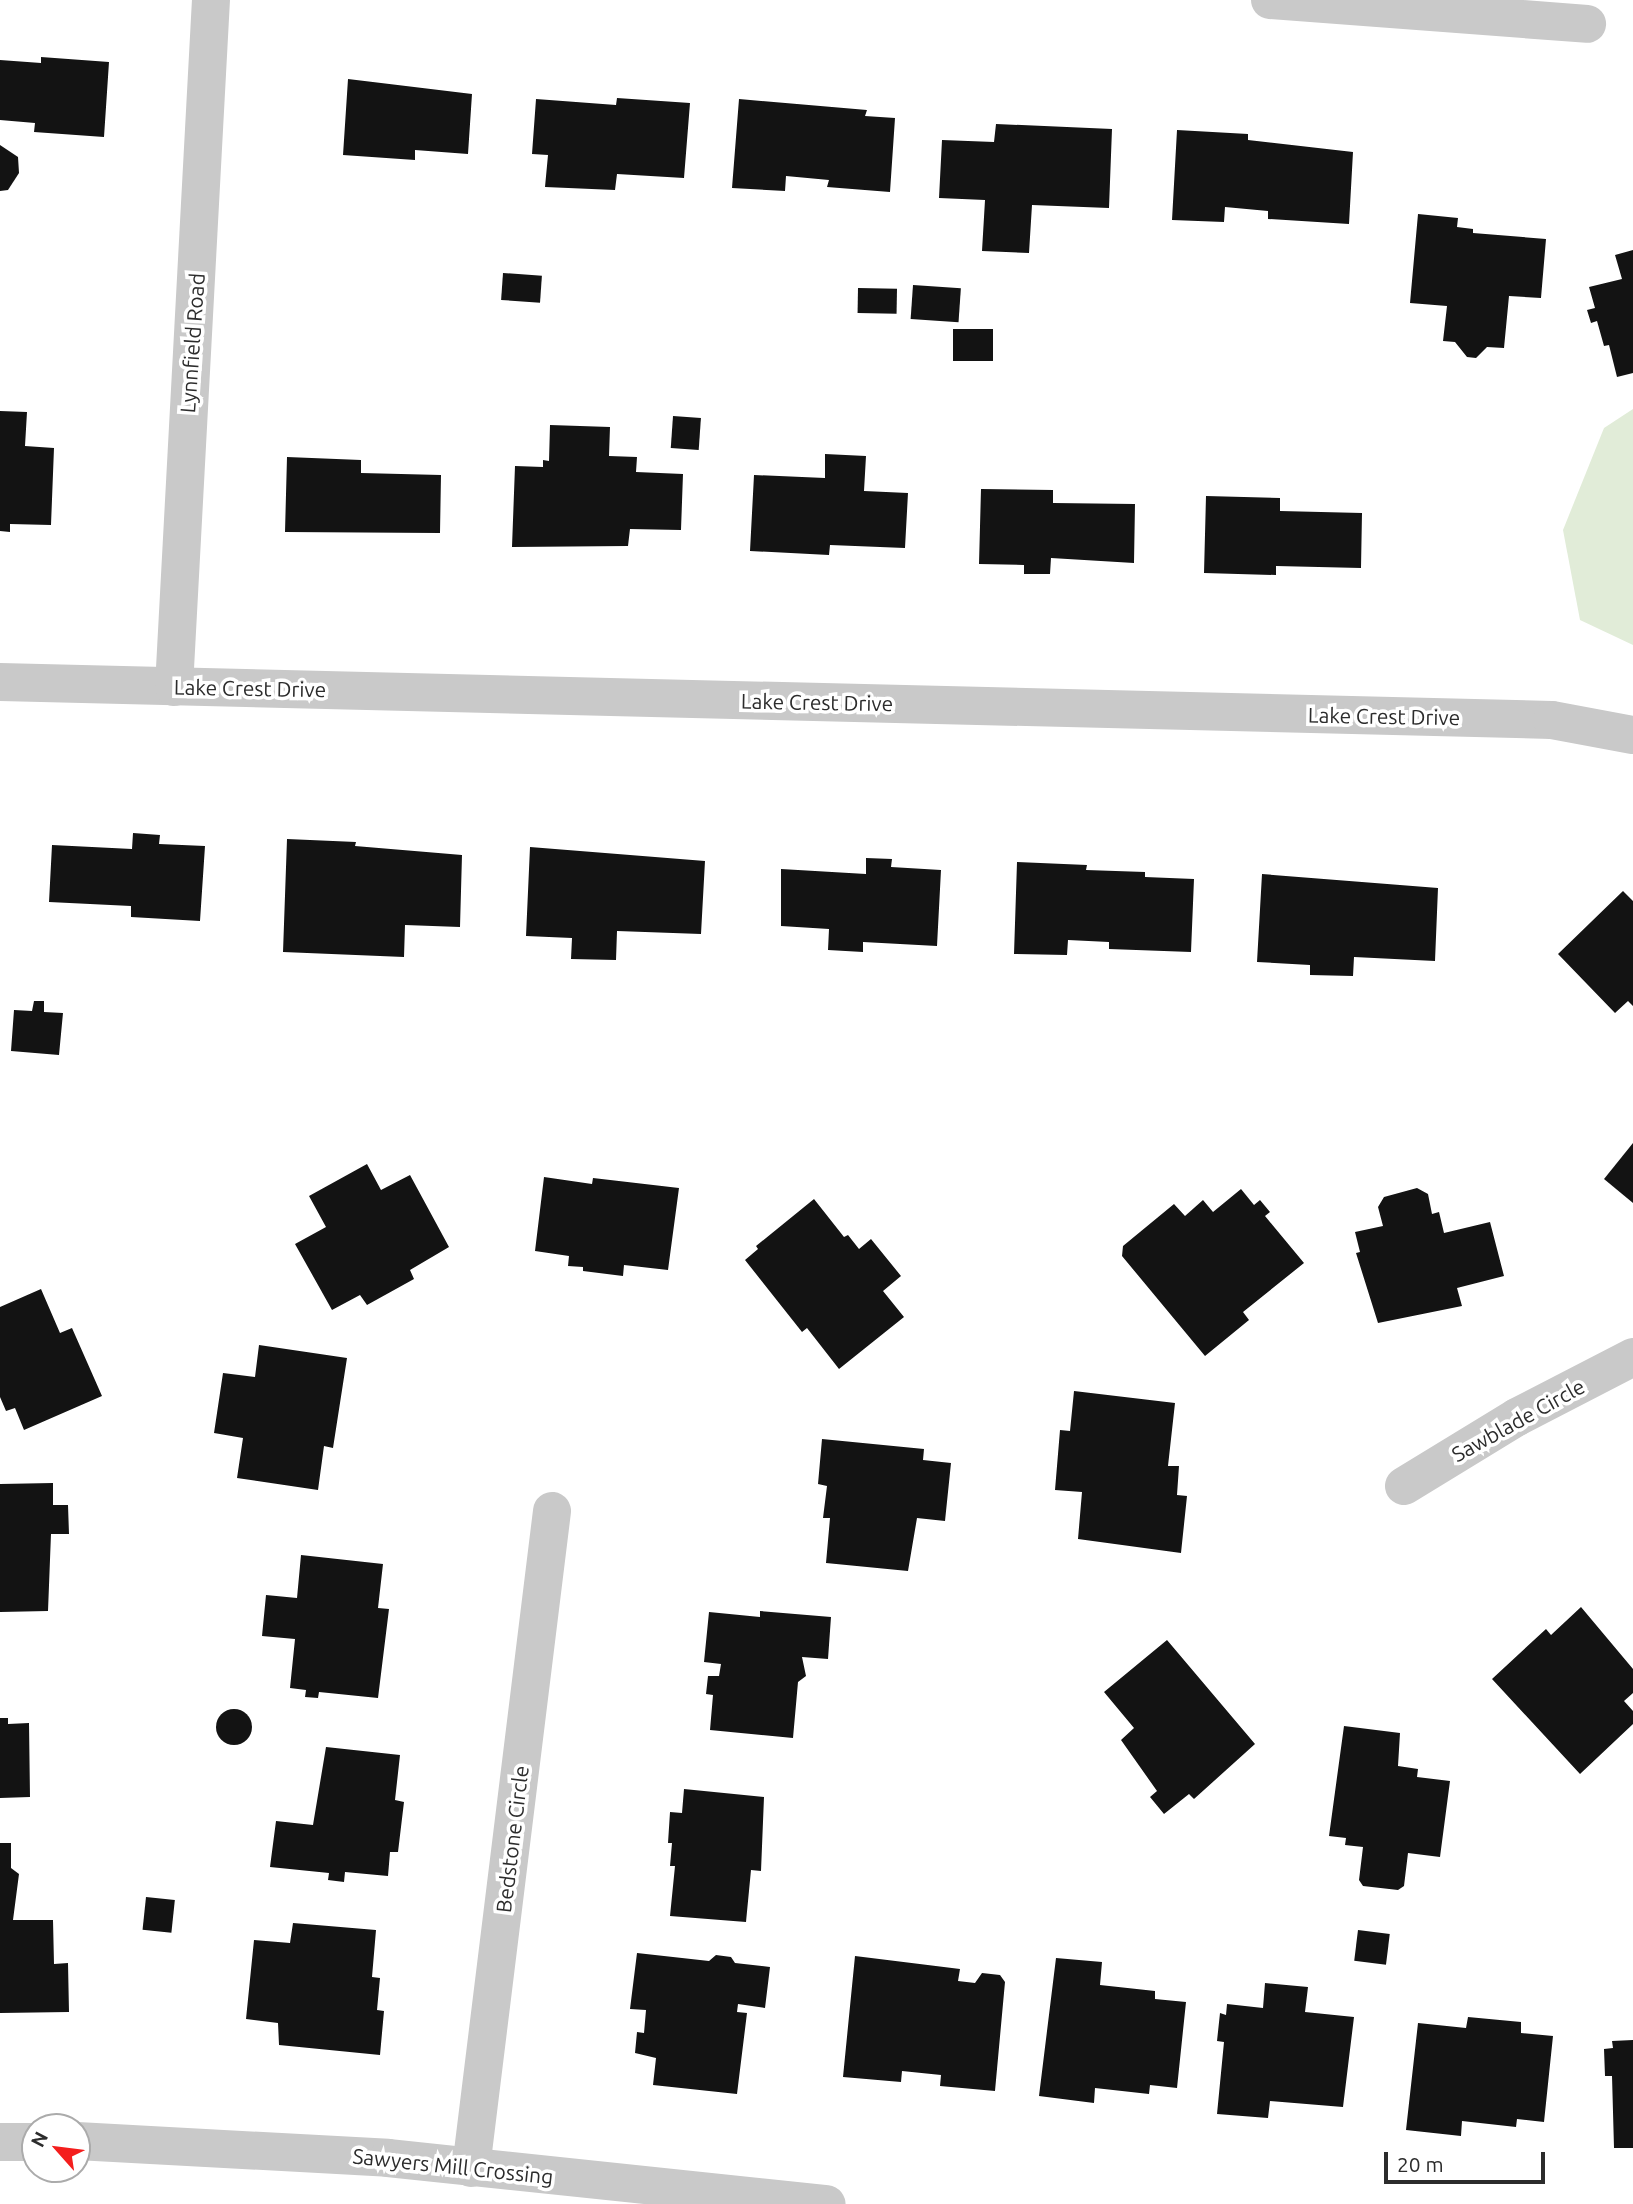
<!DOCTYPE html>
<style>
body{margin:0}
#map{position:relative;width:1633px;height:2204px;overflow:hidden;background:#fff;font-family:Ubuntu,sans-serif}
div>[style]{position:absolute}
.green>*{inset:0;background:#e1ecd8}
.building>*{inset:0;background:#131313;transform-origin:0 0}
.round{border-radius:50%}
.minor>*{height:38px;margin:-19px;padding:0 19px;transform-origin:19px;border-radius:19px;background:#c9c9c9}
span{translate:-50% -50%;white-space:nowrap;text-align:center;line-height:1.15;-webkit-text-stroke:7px #fff;paint-order:stroke}
.street-label{font-size:21px;color:#2c2c2c}
.north{position:absolute;left:21px;top:2113px;width:70px;height:70px;box-sizing:border-box;background:#fff;border:2px solid #ababab;border-radius:50%;rotate:298deg;font-size:19px;font-weight:700;line-height:28px;text-align:center;color:#2c2c2c}
.north::after{content:'';display:block;margin:auto;width:24px;height:32px;background:#f41e1d;clip-path:polygon(50% 0,100% 100%,50% 72%,0 100%)}
.scale{position:absolute;left:1384px;top:2152px;width:161px;height:32px;box-sizing:border-box;border:4px solid #2c2c2c;border-top:0;padding-left:9px;font-size:21px;line-height:24px;white-space:nowrap;color:#2c2c2c;-webkit-text-stroke:5px #fff;paint-order:stroke}
</style>
<div id="map">
<div class="green">
<i style="clip-path:polygon(1633px 409px,1633px 645px,1580px 620px,1563px 530px,1604px 428px)"></i>
</div>
<div class="building">
<i style="clip-path:polygon(41px 57px,109px 62px,104px 137px,34px 132px,35px 123px,0 120px,0 60px,41px 63px)"></i>
<i style="clip-path:polygon(348px 79px,472px 94px,468px 154px,415px 150px,415px 160px,343px 155px)"></i>
<i style="clip-path:polygon(617px 98px,690px 103px,684px 178px,617px 174px,615px 190px,545px 187px,548px 155px,532px 154px,536px 99px,616px 105px)"></i>
<i style="clip-path:polygon(739px 99px,867px 110px,865px 116px,895px 118px,890px 192px,827px 187px,829px 180px,786px 176px,785px 191px,732px 188px)"></i>
<i style="clip-path:polygon(996px 124px,1112px 129px,1109px 208px,1032px 205px,1029px 253px,982px 251px,985px 200px,939px 198px,942px 140px,994px 142px)"></i>
<i style="clip-path:polygon(1177px 130px,1248px 134px,1248px 140px,1353px 152px,1349px 224px,1268px 219px,1268px 211px,1225px 207px,1224px 222px,1172px 220px)"></i>
<i style="clip-path:polygon(0 145px,18px 157px,19px 173px,8px 190px,0 191px)"></i>
<i style="clip-path:polygon(1418px 214px,1458px 218px,1457px 227px,1473px 229px,1473px 233px,1546px 239px,1541px 298px,1509px 296px,1504px 348px,1487px 347px,1476px 358px,1467px 357px,1455px 342px,1443px 341px,1447px 306px,1410px 303px)"></i>
<i style="clip-path:polygon(1633px 250px,1633px 373px,1617px 377px,1609px 345px,1604px 346px,1597px 321px,1591px 323px,1587px 310px,1595px 308px,1589px 287px,1622px 279px,1615px 255px)"></i>
<i style="left:503px;top:273px;width:39px;height:27px;rotate:4deg"></i>
<i style="left:913px;top:285px;width:48px;height:34px;rotate:4deg"></i>
<i style="left:858px;top:288px;width:39px;height:25px;rotate:1deg"></i>
<i style="left:953px;top:329px;width:40px;height:32px"></i>
<i style="clip-path:polygon(0 411px,27px 412px,25px 446px,54px 448px,51px 525px,10px 524px,10px 532px,0 531px)"></i>
<i style="left:673px;top:416px;width:28px;height:32px;rotate:4deg"></i>
<i style="clip-path:polygon(550px 425px,610px 427px,609px 456px,637px 457px,636px 472px,683px 474px,681px 530px,630px 529px,628px 546px,512px 547px,515px 466px,543px 467px,543px 460px,549px 461px)"></i>
<i style="clip-path:polygon(825px 454px,866px 456px,864px 491px,908px 493px,905px 548px,830px 545px,829px 555px,750px 551px,754px 475px,825px 478px)"></i>
<i style="clip-path:polygon(287px 457px,361px 460px,361px 473px,441px 475px,440px 533px,285px 532px)"></i>
<i style="clip-path:polygon(981px 489px,1053px 490px,1053px 503px,1135px 504px,1134px 563px,1051px 558px,1050px 574px,1024px 574px,1024px 565px,979px 564px)"></i>
<i style="clip-path:polygon(1206px 496px,1280px 498px,1280px 511px,1362px 513px,1361px 568px,1276px 566px,1276px 575px,1204px 573px)"></i>
<i style="clip-path:polygon(133px 833px,160px 835px,159px 844px,205px 846px,200px 921px,131px 917px,131px 906px,49px 902px,52px 845px,132px 849px)"></i>
<i style="clip-path:polygon(287px 839px,356px 842px,355px 846px,462px 855px,460px 927px,405px 925px,404px 957px,283px 952px)"></i>
<i style="clip-path:polygon(530px 847px,705px 861px,701px 934px,617px 931px,616px 960px,571px 959px,572px 938px,526px 936px)"></i>
<i style="clip-path:polygon(866px 858px,892px 859px,891px 867px,941px 870px,937px 946px,863px 942px,863px 952px,828px 950px,829px 929px,781px 926px,781px 869px,866px 874px)"></i>
<i style="clip-path:polygon(1017px 862px,1087px 865px,1086px 870px,1145px 872px,1145px 877px,1194px 879px,1191px 952px,1109px 949px,1109px 942px,1068px 940px,1067px 955px,1014px 954px)"></i>
<i style="clip-path:polygon(1262px 874px,1438px 888px,1435px 961px,1354px 957px,1353px 976px,1310px 975px,1310px 965px,1257px 962px)"></i>
<i style="clip-path:polygon(1623px 891px,1633px 901px,1633px 1006px,1628px 1001px,1615px 1013px,1558px 954px)"></i>
<i style="clip-path:polygon(34px 1001px,44px 1001px,44px 1012px,63px 1013px,59px 1055px,11px 1051px,14px 1010px,32px 1011px)"></i>
<i style="clip-path:polygon(1633px 1143px,1633px 1203px,1604px 1179px)"></i>
<i style="clip-path:polygon(367px 1164px,381px 1190px,410px 1175px,449px 1247px,410px 1270px,414px 1279px,367px 1305px,360px 1295px,332px 1310px,295px 1244px,326px 1227px,309px 1196px)"></i>
<i style="clip-path:polygon(544px 1177px,592px 1184px,593px 1178px,679px 1188px,668px 1270px,624px 1265px,623px 1276px,583px 1271px,583px 1267px,568px 1266px,569px 1256px,535px 1251px)"></i>
<i style="clip-path:polygon(1417px 1188px,1428px 1194px,1432px 1214px,1439px 1212px,1444px 1233px,1490px 1222px,1504px 1276px,1457px 1288px,1462px 1306px,1378px 1323px,1356px 1253px,1360px 1252px,1355px 1232px,1383px 1226px,1378px 1207px,1384px 1197px)"></i>
<i style="clip-path:polygon(1241px 1189px,1254px 1205px,1260px 1200px,1270px 1212px,1265px 1216px,1304px 1263px,1243px 1312px,1249px 1320px,1205px 1356px,1122px 1256px,1123px 1246px,1174px 1204px,1185px 1216px,1203px 1200px,1213px 1212px)"></i>
<i style="clip-path:polygon(814px 1199px,844px 1237px,848px 1235px,859px 1249px,871px 1239px,901px 1276px,883px 1291px,904px 1317px,839px 1369px,807px 1328px,802px 1332px,745px 1260px,758px 1249px,756px 1246px)"></i>
<i style="clip-path:polygon(41px 1289px,60px 1333px,72px 1328px,102px 1396px,24px 1430px,15px 1408px,6px 1411px,0 1397px,0 1307px)"></i>
<i style="clip-path:polygon(259px 1345px,347px 1358px,333px 1448px,324px 1446px,318px 1490px,237px 1478px,243px 1438px,214px 1433px,223px 1373px,255px 1377px)"></i>
<i style="clip-path:polygon(1074px 1391px,1175px 1403px,1168px 1466px,1179px 1466px,1177px 1495px,1187px 1496px,1181px 1553px,1078px 1539px,1082px 1492px,1055px 1490px,1060px 1430px,1070px 1431px)"></i>
<i style="clip-path:polygon(822px 1439px,924px 1449px,923px 1460px,951px 1463px,945px 1521px,917px 1518px,908px 1571px,826px 1563px,830px 1518px,823px 1518px,827px 1486px,818px 1484px)"></i>
<i style="clip-path:polygon(53px 1483px,53px 1505px,68px 1505px,69px 1534px,51px 1534px,48px 1611px,0 1612px,0 1484px)"></i>
<i style="clip-path:polygon(301px 1555px,383px 1564px,378px 1608px,389px 1609px,378px 1698px,319px 1692px,318px 1698px,305px 1697px,306px 1690px,290px 1688px,295px 1639px,262px 1636px,266px 1595px,297px 1598px)"></i>
<i style="clip-path:polygon(1581px 1607px,1633px 1669px,1633px 1693px,1624px 1701px,1633px 1711px,1633px 1724px,1580px 1774px,1492px 1679px,1546px 1629px,1551px 1635px)"></i>
<i style="clip-path:polygon(760px 1611px,831px 1617px,828px 1659px,802px 1657px,806px 1676px,798px 1682px,793px 1738px,710px 1730px,713px 1695px,706px 1694px,708px 1676px,719px 1676px,721px 1664px,704px 1662px,709px 1612px,760px 1617px)"></i>
<i style="clip-path:polygon(1167px 1640px,1255px 1744px,1194px 1799px,1189px 1794px,1164px 1814px,1150px 1797px,1157px 1791px,1121px 1740px,1134px 1728px,1104px 1692px)"></i>
<i class="round" style="left:216px;top:1709px;width:36px;height:36px"></i>
<i style="clip-path:polygon(0 1718px,8px 1718px,8px 1724px,29px 1723px,30px 1797px,0 1798px)"></i>
<i style="clip-path:polygon(1344px 1726px,1400px 1733px,1398px 1766px,1418px 1769px,1417px 1777px,1450px 1781px,1440px 1857px,1408px 1853px,1404px 1886px,1398px 1890px,1363px 1886px,1359px 1880px,1363px 1847px,1345px 1845px,1346px 1838px,1329px 1836px)"></i>
<i style="clip-path:polygon(326px 1747px,400px 1755px,395px 1800px,404px 1802px,398px 1852px,390px 1852px,388px 1876px,345px 1872px,344px 1882px,328px 1880px,329px 1873px,270px 1867px,276px 1821px,313px 1825px)"></i>
<i style="clip-path:polygon(684px 1789px,764px 1797px,761px 1871px,751px 1870px,746px 1922px,670px 1916px,675px 1866px,670px 1866px,672px 1843px,668px 1843px,670px 1812px,682px 1813px)"></i>
<i style="clip-path:polygon(0 1843px,11px 1843px,11px 1868px,19px 1874px,13px 1920px,53px 1920px,54px 1964px,68px 1963px,69px 2012px,0 2013px)"></i>
<i style="left:146px;top:1897px;width:29px;height:33px;rotate:6deg"></i>
<i style="clip-path:polygon(293px 1923px,376px 1930px,372px 1977px,380px 1978px,377px 2010px,384px 2011px,380px 2055px,279px 2045px,278px 2023px,246px 2019px,254px 1940px,290px 1943px)"></i>
<i style="left:1358px;top:1930px;width:32px;height:31px;rotate:7deg"></i>
<i style="clip-path:polygon(637px 1953px,709px 1961px,716px 1955px,731px 1957px,735px 1963px,770px 1967px,765px 2008px,738px 2004px,737px 2012px,747px 2013px,737px 2094px,653px 2085px,656px 2058px,635px 2053px,637px 2032px,644px 2033px,646px 2010px,630px 2009px)"></i>
<i style="clip-path:polygon(855px 1956px,960px 1969px,958px 1981px,975px 1983px,982px 1973px,1000px 1975px,1005px 1982px,995px 2091px,940px 2086px,941px 2075px,902px 2071px,901px 2082px,843px 2077px)"></i>
<i style="clip-path:polygon(1056px 1958px,1102px 1962px,1100px 1985px,1155px 1991px,1155px 1999px,1186px 2002px,1177px 2088px,1150px 2085px,1149px 2094px,1095px 2088px,1094px 2103px,1039px 2096px)"></i>
<i style="clip-path:polygon(1265px 1983px,1308px 1987px,1305px 2012px,1354px 2017px,1343px 2107px,1270px 2101px,1268px 2118px,1217px 2114px,1224px 2042px,1217px 2041px,1220px 2013px,1226px 2015px,1227px 2004px,1263px 2008px)"></i>
<i style="clip-path:polygon(1468px 2017px,1521px 2022px,1521px 2033px,1553px 2036px,1544px 2122px,1517px 2119px,1516px 2127px,1462px 2121px,1461px 2136px,1406px 2130px,1418px 2023px,1466px 2028px)"></i>
<i style="clip-path:polygon(1633px 2040px,1633px 2148px,1614px 2148px,1612px 2076px,1605px 2076px,1604px 2049px,1613px 2048px,1612px 2041px)"></i>
</div>
<div class="minor">
<i style="left:1270px;top:0;width:318px;rotate:4.3deg"></i>
<i style="left:0;top:682px;width:1552px;rotate:1.4deg"></i>
<i style="left:1552px;top:720px;width:82px;rotate:10.5deg"></i>
<i style="left:174px;top:687px;width:688px;rotate:-86.92deg"></i>
<i style="left:1404px;top:1486px;width:132px;rotate:-31.4deg"></i>
<i style="left:1517px;top:1417px;width:131px;rotate:-27.3deg"></i>
<i style="left:77px;top:2141px;width:311px;rotate:3.1deg"></i>
<i style="left:388px;top:2158px;width:441px;rotate:6deg"></i>
<i style="left:0;top:2142px;width:35px"></i>
<i style="left:471px;top:2168px;width:662px;rotate:-82.97deg"></i>
</div>
<div class="street-label">
<span style="left:192px;top:343px;rotate:-86deg">Lynnfield Road</span>
<span style="left:250px;top:688px;rotate:1deg">Lake Crest Drive</span>
<span style="left:817px;top:702px;rotate:1deg">Lake Crest Drive</span>
<span style="left:1384px;top:716px;rotate:1deg">Lake Crest Drive</span>
<span style="left:1518px;top:1420px;rotate:-29deg">Sawblade Circle</span>
<span style="left:512px;top:1839px;rotate:-83deg">Bedstone Circle</span>
<span style="left:453px;top:2166px;rotate:6deg">Sawyers Mill Crossing</span>
</div>
<div class="north">N</div>
<div class="scale">20 m</div>
</div>
